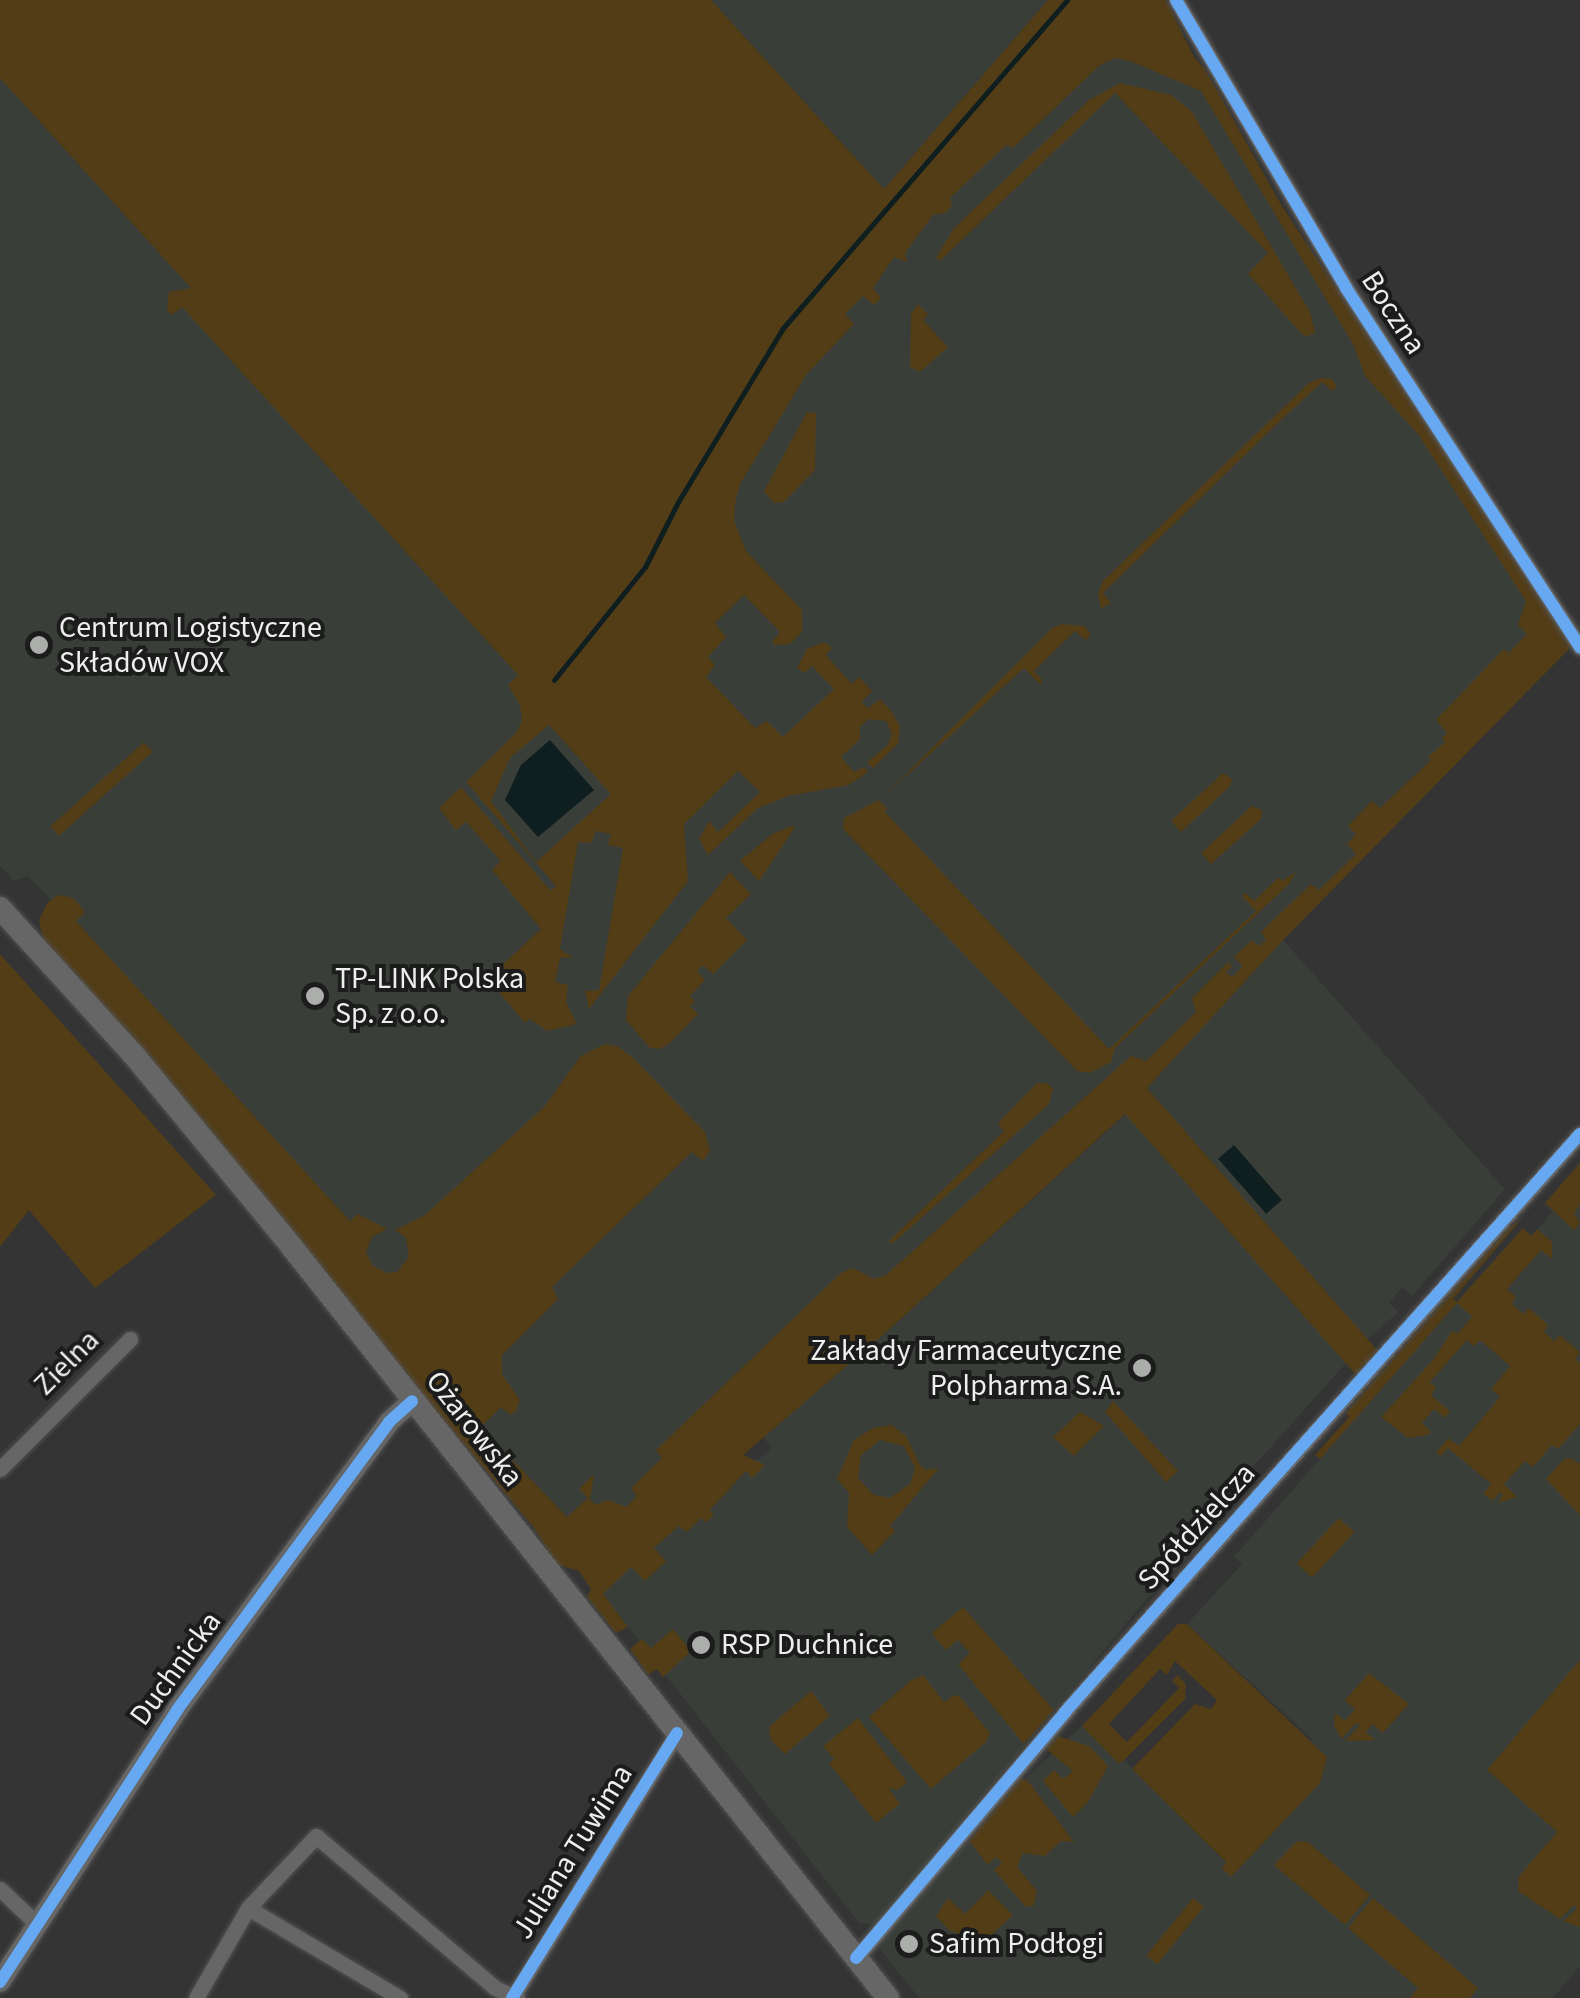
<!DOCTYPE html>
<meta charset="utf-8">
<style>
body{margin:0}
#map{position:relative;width:1580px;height:1998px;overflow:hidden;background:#333433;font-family:"Source Sans 3",sans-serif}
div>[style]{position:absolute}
.built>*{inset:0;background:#393e38}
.green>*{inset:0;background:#523d17;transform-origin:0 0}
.water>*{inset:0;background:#0f1e1f;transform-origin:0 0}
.stream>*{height:5px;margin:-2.5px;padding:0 2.5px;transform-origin:2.5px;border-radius:2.5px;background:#0f1e1f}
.roads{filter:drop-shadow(0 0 2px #525252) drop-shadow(0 0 2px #525252)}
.minor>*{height:15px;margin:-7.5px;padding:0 7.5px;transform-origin:7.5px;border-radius:7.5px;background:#656665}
.tertiary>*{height:20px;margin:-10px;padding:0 10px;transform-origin:10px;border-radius:10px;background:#656665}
.secondary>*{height:22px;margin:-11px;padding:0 11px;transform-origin:11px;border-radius:11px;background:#656665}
.cycleway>*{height:12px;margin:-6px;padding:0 6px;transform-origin:6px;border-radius:6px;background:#66a8f1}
.dots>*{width:28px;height:28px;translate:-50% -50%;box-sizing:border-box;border:5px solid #1b1c1b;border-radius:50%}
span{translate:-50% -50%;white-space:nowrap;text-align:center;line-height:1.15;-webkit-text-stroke:8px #1b1c1b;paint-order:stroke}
.street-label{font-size:30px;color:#edefed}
.poi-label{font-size:30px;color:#edefed}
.left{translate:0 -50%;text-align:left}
.right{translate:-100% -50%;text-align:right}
</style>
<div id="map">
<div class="built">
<i style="clip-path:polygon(711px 0,1048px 0,884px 189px)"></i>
<i style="clip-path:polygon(1154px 0,1275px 209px,1564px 652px,1283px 940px,1505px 1189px,1412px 1296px,1402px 1287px,1389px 1303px,1399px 1312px,1367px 1339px,1147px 1088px,584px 1567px,57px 906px,28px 876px,14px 881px,0 866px,0 78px,557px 690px,792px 336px)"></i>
<i style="clip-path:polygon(1126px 1114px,1346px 1363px,1261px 1458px,1211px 1505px,1223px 1517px,1204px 1542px,1144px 1602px,876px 1925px,859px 1923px,597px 1587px,742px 1456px,748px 1461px,759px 1459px,772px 1448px,763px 1437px,892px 1327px)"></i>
<i style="clip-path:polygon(1580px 1163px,1580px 1966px,1553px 1998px,919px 1998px,877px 1945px,1011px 1792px,1086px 1722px,1226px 1863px,1312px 1739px,1187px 1624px,1242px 1564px,1234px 1557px,1456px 1303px,1523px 1228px,1532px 1236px,1541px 1225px,1552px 1212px,1545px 1203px)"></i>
</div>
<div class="green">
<i style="clip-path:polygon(evenodd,0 0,711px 0,884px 189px,1048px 0,1166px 0,1194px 57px,1205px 69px,1282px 206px,1572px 646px,1283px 940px,1147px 1088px,1378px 1351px,1357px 1376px,1125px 1114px,892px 1327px,743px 1455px,765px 1465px,752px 1478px,746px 1471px,710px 1510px,714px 1515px,706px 1522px,701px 1518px,687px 1532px,679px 1526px,654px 1548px,666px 1561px,645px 1581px,631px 1567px,603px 1594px,628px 1627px,616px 1633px,587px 1597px,591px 1589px,579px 1571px,556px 1564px,534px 1528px,45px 947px,39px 920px,48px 902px,58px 895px,73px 898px,85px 912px,76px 921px,350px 1221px,358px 1214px,387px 1229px,372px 1237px,366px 1253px,373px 1266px,387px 1273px,397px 1272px,409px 1257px,406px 1238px,395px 1230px,425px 1215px,544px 1107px,581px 1056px,605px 1044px,617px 1046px,632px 1057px,705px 1132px,710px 1151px,703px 1161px,692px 1152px,552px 1287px,558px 1299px,502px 1355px,502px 1374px,520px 1400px,516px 1411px,510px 1415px,501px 1407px,481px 1427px,567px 1517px,588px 1498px,579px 1489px,594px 1474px,590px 1500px,596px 1505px,608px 1500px,626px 1507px,637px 1496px,631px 1488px,662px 1458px,656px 1450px,841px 1273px,853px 1268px,874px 1279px,886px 1275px,1131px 1056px,1146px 1061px,1196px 1012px,1192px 998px,1228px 962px,1232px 966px,1226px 972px,1232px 977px,1243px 967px,1234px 957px,1252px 940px,1259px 946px,1266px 940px,1261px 932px,1311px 884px,1319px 890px,1356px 854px,1347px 844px,1356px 834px,1348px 826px,1372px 801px,1380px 808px,1431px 760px,1428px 757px,1445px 742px,1442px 738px,1447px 733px,1436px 720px,1504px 649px,1509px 653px,1527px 634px,1518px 625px,1526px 601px,1418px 434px,1365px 376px,1353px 344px,1201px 91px,1130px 61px,1116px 58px,1100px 65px,1013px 148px,1006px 145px,950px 198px,952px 206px,945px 213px,933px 215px,905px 253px,907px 262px,894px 257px,873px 288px,881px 298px,874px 305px,863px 296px,845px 314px,854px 324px,806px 375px,740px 484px,735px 504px,734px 520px,746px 551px,802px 610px,802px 632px,790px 644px,775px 645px,772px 642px,780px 632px,744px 595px,715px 623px,726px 637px,708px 657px,715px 665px,706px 677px,755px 728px,767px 721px,783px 737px,834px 689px,812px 666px,805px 673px,797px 668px,807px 649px,824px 642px,832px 648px,826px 655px,852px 684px,859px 677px,872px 691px,862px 702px,868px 709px,880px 699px,892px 712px,900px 727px,898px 744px,873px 768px,867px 762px,888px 745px,892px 733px,886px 721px,869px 719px,860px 727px,860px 739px,841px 757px,854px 772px,864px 767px,868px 772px,849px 785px,788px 796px,758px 808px,708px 855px,699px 839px,709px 821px,718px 832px,760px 792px,738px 771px,684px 824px,688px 881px,589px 1009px,585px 991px,599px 990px,623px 848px,608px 845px,611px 834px,595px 831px,592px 843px,578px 842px,560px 949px,573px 958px,560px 958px,555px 982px,568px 985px,566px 1002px,577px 1024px,547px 1031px,530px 1019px,525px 1023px,494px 986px,500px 967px,541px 929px,492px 870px,501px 861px,466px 822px,456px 830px,439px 808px,461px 787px,551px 891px,556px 886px,466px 782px,517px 732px,522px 720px,520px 705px,508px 685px,518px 675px,182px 307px,172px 315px,167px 309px,169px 292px,191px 288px,0 78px,0 0,549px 725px,611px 794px,536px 862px,491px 801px,510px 758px,549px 725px)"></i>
<i style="clip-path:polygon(1120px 83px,1171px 95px,1192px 112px,1310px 312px,1315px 332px,1307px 337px,1302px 334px,1248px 274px,1268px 253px,1115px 93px,940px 261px,936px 258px,954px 228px,1089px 100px)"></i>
<i style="clip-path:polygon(918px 304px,928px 314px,923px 320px,948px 347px,920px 372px,910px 367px,911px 314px)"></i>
<i style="clip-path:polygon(1321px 378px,1332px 379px,1337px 387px,1332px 391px,1322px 382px,1280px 421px,1103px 593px,1111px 603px,1101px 609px,1098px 594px,1103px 581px,1310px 382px)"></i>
<i style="clip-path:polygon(807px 412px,816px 413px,815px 470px,784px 502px,774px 503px,764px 491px)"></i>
<i style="clip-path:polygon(1062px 624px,1084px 626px,1091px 634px,1086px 640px,1075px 631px,1034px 671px,1043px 681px,1040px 684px,1024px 668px,883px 797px,1052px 628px)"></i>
<i style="left:144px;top:742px;width:13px;height:126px;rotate:48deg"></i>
<i style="clip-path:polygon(1223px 773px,1232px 779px,1230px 786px,1181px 832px,1171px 821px)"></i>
<i style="clip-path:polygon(879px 800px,887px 809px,885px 812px,1109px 1049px,1256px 911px,1242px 896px,1245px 893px,1254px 901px,1279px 877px,1282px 881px,1296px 872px,1289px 884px,1115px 1048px,1111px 1062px,1090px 1073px,1077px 1071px,843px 829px,844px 818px)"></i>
<i style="clip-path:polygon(1252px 806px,1262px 810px,1261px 819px,1211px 864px,1201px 853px)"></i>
<i style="clip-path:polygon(794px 825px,793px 830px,759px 881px,740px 861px,772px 834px)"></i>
<i style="clip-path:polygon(730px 872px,751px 894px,726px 918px,747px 940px,713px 974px,703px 965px,697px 971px,705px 980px,690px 996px,695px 1001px,690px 1006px,698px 1014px,669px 1044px,659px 1049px,650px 1048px,626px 1020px,628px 996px)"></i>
<i style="clip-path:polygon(0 954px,216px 1195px,95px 1288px,29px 1210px,0 1247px)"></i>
<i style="clip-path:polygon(1037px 1083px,1047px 1083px,1053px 1089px,1049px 1104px,892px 1244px,889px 1241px,1004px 1131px,998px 1123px)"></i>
<i style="clip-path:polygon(1580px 1163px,1580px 1205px,1574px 1213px,1580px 1223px,1574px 1230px,1545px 1203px)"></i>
<i style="clip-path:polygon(1520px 1221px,1453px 1299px,1457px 1302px,1523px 1228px,1531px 1236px,1537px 1229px,1552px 1242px,1552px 1259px,1541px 1250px,1507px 1289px,1516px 1297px,1512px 1304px,1523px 1314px,1529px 1308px,1548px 1325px,1544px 1332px,1554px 1341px,1560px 1335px,1580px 1352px,1575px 1359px,1580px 1363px,1580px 1424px,1558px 1449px,1552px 1445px,1533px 1467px,1525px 1461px,1504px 1484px,1517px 1497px,1497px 1503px,1503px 1495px,1500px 1492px,1493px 1501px,1483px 1494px,1491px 1484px,1448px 1448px,1440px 1457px,1437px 1452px,1448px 1438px,1459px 1446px,1500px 1397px,1491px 1389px,1510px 1366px,1480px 1340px,1474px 1346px,1467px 1340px,1430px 1382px,1436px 1388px,1431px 1395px,1450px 1411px,1445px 1418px,1434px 1409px,1422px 1423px,1431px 1432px,1428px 1435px,1408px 1438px,1381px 1417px,1433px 1360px,1452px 1331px,1458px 1333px,1472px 1317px,1457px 1303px,1320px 1459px,1315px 1455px,1349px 1417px,1346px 1413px,1510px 1226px)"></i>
<i style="clip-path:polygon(1113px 1401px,1178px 1471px,1166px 1482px,1105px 1412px)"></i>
<i style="clip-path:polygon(1080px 1412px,1104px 1426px,1074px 1456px,1053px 1437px)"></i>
<i style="clip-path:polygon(evenodd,892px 1425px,906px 1436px,920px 1465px,926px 1470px,939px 1468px,890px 1526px,895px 1531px,872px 1555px,847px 1527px,849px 1493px,837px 1479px,854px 1440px,873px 1428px,892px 1425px,880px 1440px,904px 1446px,915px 1468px,910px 1484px,890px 1498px,874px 1495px,858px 1478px,861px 1455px,880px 1440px)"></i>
<i style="clip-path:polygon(1571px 1458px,1580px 1464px,1580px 1515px,1546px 1479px,1564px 1459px)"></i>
<i style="left:1339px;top:1518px;width:21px;height:62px;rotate:43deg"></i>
<i style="clip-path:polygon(963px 1607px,1054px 1710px,1024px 1744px,958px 1664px,970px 1653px,958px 1640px,946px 1650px,932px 1633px)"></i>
<i style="clip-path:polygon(1178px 1624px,1187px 1624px,1327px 1757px,1320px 1783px,1231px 1877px,1222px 1868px,1226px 1862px,1132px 1769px,1195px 1704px,1211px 1709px,1217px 1700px,1175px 1661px,1167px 1675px,1160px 1669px,1109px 1724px,1127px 1742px,1179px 1688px,1172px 1681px,1178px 1675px,1186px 1684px,1185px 1699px,1124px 1760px,1119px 1764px,1082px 1726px)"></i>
<i style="clip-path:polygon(673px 1629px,691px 1651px,663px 1677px,657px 1669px,648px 1675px,630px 1649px,642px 1639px,651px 1648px)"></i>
<i style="clip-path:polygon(1580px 1660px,1580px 1927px,1579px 1927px,1563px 1921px,1577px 1909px,1574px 1905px,1560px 1919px,1518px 1891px,1519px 1876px,1557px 1832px,1487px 1770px)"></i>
<i style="clip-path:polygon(1369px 1673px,1409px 1704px,1383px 1733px,1372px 1724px,1366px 1732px,1375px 1740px,1345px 1741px,1360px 1725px,1356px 1723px,1341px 1739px,1334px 1725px,1335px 1713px,1345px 1721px,1355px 1709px,1345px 1700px)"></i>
<i style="clip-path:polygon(923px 1675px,944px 1702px,954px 1695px,960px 1697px,990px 1733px,986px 1742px,931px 1789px,869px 1717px,910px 1681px)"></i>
<i style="clip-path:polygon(811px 1691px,830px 1716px,785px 1754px,771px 1740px,769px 1727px)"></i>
<i style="clip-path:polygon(858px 1718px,907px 1782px,898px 1790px,888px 1788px,900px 1803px,876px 1823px,829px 1763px,834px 1759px,823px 1746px)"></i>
<i style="clip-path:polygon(1058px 1736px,1089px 1746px,1108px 1766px,1088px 1802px,1073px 1817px,1043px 1781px,1054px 1770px,1063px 1779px,1073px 1771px,1046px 1749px)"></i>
<i style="clip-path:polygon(1021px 1778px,1028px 1781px,1074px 1842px,1061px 1841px,1045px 1856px,1023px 1853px,1017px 1867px,1037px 1891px,1034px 1905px,1026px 1907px,994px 1870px,1002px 1863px,996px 1857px,988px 1865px,969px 1841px)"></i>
<i style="clip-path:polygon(1297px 1841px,1308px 1842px,1370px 1895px,1345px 1925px,1274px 1865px)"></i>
<i style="clip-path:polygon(988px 1890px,1013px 1915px,978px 1947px,970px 1937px,950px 1931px,936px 1916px,948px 1898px,965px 1914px)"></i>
<i style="left:1193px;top:1898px;width:14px;height:74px;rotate:39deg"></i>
<i style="clip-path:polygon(1373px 1898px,1478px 1988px,1470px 1998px,1410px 1998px,1418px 1988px,1348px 1928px)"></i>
</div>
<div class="water">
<i style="clip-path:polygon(550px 740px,594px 790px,538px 837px,505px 800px,521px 765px)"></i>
<i style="left:1234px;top:1145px;width:73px;height:21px;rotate:49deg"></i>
</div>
<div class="stream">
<i style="left:554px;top:680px;width:145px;rotate:-51.2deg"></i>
<i style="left:645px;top:567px;width:73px;rotate:-63.1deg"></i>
<i style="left:678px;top:502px;width:203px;rotate:-58.9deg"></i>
<i style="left:783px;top:328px;width:434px;rotate:-49.1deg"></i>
</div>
<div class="roads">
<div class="minor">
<i style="left:1176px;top:0;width:334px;rotate:59.4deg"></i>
<i style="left:1346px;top:288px;width:429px;rotate:56.9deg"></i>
<i style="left:0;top:1469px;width:184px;rotate:-45deg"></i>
<i style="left:0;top:1889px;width:51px;rotate:43.4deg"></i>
<i style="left:248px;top:1908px;width:177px;rotate:30.6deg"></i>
<i style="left:856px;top:1958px;width:323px;rotate:-49.6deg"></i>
<i style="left:1065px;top:1712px;width:774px;rotate:-48.3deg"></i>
<i style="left:196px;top:1998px;width:104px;rotate:-60deg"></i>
<i style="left:248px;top:1908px;width:99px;rotate:-46.6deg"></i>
<i style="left:316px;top:1836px;width:235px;rotate:40.3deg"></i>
<i style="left:495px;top:1988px;width:24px;rotate:24deg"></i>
<i style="left:512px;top:1998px;width:312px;rotate:-58.1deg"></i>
</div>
<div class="tertiary">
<i style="left:0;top:1982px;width:325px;rotate:-56.9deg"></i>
<i style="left:177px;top:1710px;width:358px;rotate:-53.6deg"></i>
<i style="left:389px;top:1422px;width:31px;rotate:-42deg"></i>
</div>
<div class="secondary">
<i style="left:0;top:908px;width:197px;rotate:47.7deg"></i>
<i style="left:133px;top:1054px;width:249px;rotate:50.5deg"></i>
<i style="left:291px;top:1246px;width:960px;rotate:51.55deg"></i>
</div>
</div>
<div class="cycleway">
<i style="left:1176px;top:0;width:334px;rotate:59.4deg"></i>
<i style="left:1346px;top:288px;width:429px;rotate:56.9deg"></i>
<i style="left:856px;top:1958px;width:323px;rotate:-49.6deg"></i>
<i style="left:1065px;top:1712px;width:774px;rotate:-48.3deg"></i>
<i style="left:0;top:1982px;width:325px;rotate:-56.9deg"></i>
<i style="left:177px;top:1710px;width:358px;rotate:-53.6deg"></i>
<i style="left:389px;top:1422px;width:31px;rotate:-42deg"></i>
<i style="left:512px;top:1998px;width:312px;rotate:-58.1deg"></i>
</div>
<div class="dots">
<i style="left:39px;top:645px;background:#acaeac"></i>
<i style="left:315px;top:996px;background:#acaeac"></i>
<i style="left:1142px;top:1368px;background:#acaeac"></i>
<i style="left:701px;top:1645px;background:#acaeac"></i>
<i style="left:909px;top:1944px;background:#acaeac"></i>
</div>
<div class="street-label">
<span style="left:1393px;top:313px;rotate:57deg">Boczna</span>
<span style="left:67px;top:1363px;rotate:-45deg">Zielna</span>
<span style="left:474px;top:1429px;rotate:52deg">Ożarowska</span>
<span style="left:1197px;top:1527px;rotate:-48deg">Spółdzielcza</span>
<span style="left:176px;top:1669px;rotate:-54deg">Duchnicka</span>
<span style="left:573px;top:1852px;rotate:-58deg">Juliana Tuwima</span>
</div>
<div class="poi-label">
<span class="left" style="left:59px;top:645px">Centrum Logistyczne<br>Składów VOX</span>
<span class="left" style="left:335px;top:996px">TP-LINK Polska<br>Sp. z o.o.</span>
<span class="right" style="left:1122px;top:1368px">Zakłady Farmaceutyczne<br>Polpharma S.A.</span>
<span class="left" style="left:721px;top:1645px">RSP Duchnice</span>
<span class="left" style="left:929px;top:1944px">Safim Podłogi</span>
</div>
</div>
